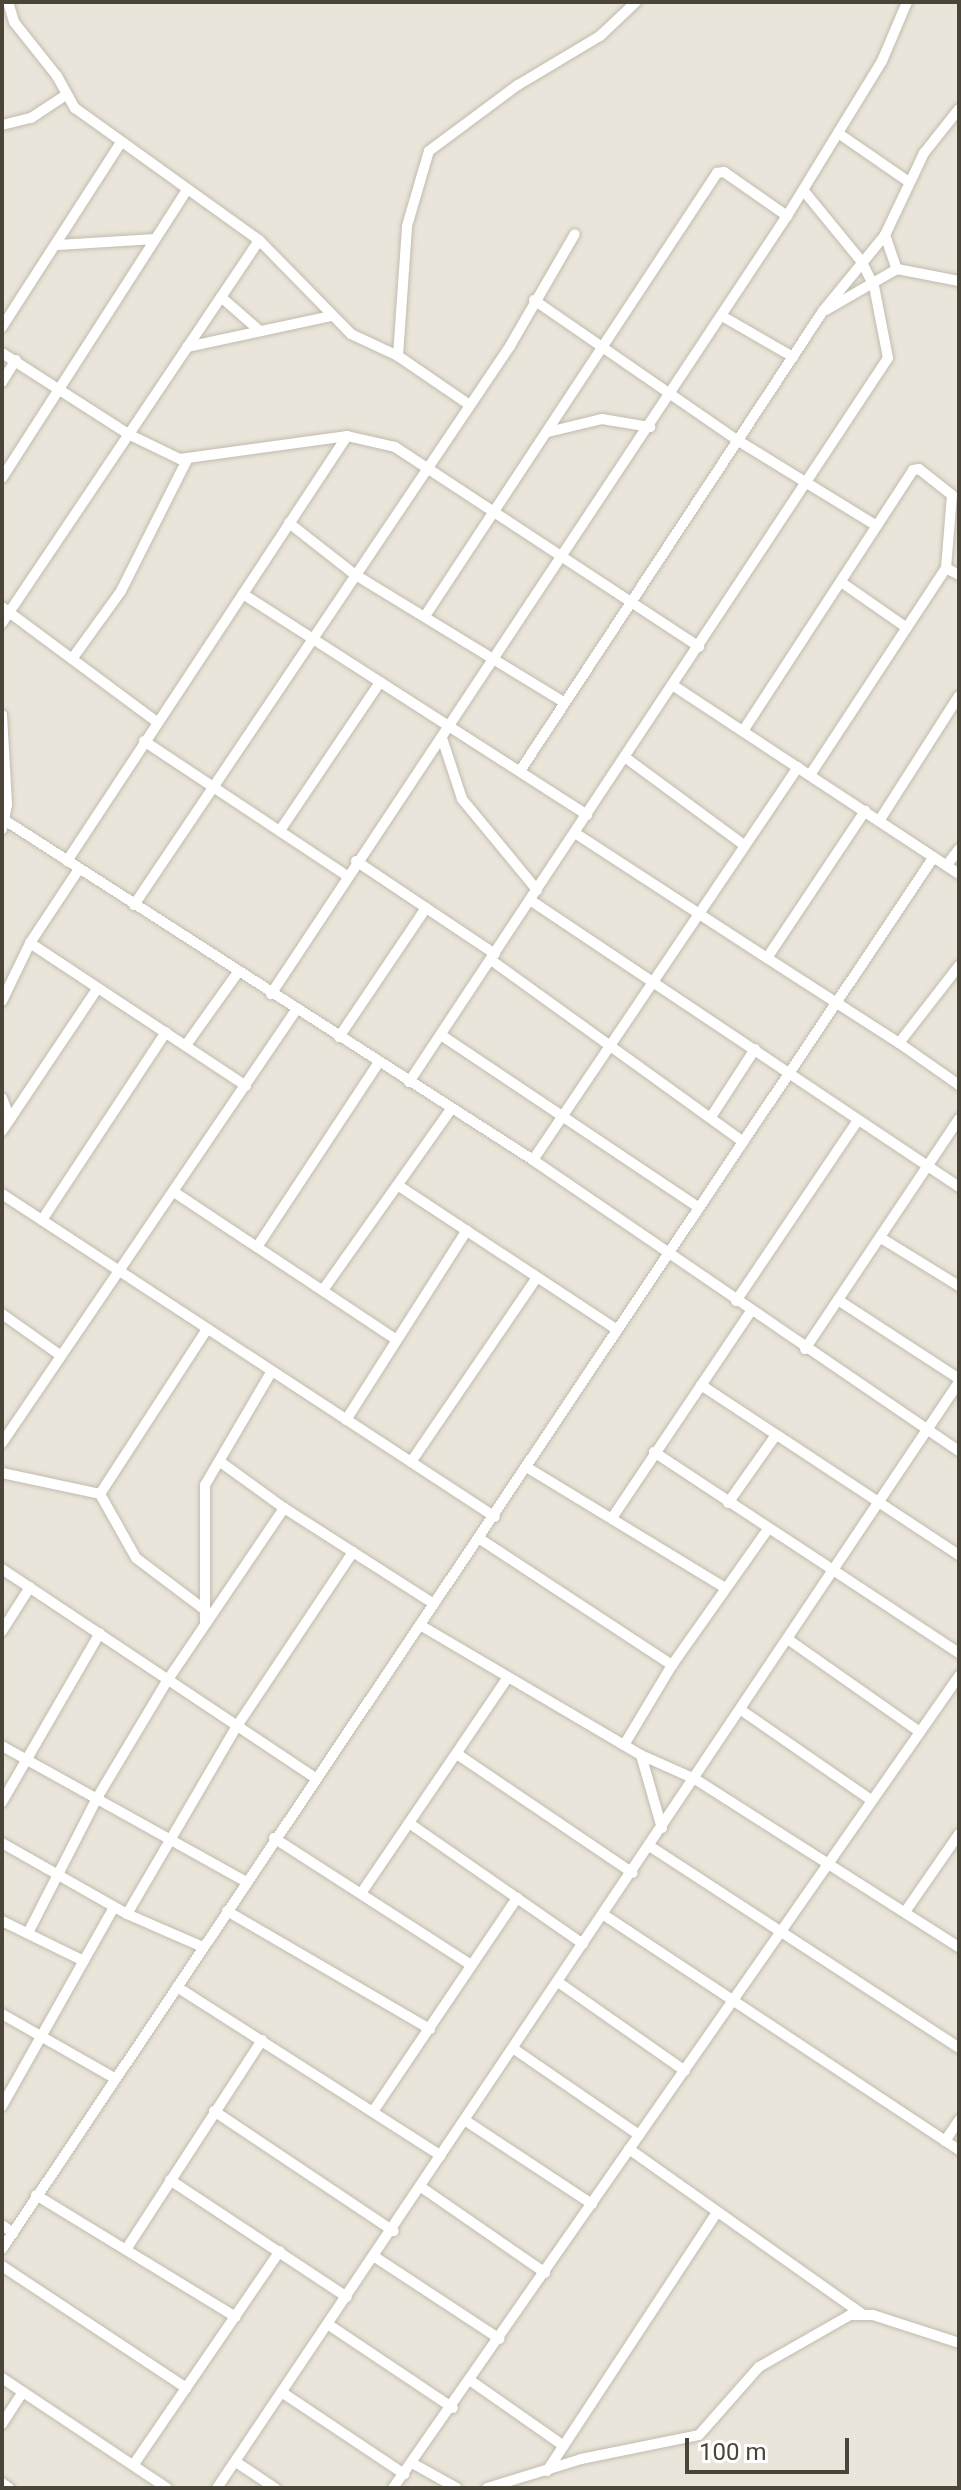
<!DOCTYPE html>
<style>
body{margin:0}
#map{position:relative;width:961px;height:2490px;overflow:hidden;background:#f6f3ec;font-family:Roboto,sans-serif}
div>[style]{position:absolute}
.residential>*{inset:0;background:#eae5da;transform-origin:0 0}
.roads{filter:drop-shadow(0 0 2px #c2bbae) drop-shadow(0 0 2px #c2bbae)}
.street>*{height:10px;margin:-5px;padding:0 5px;transform-origin:5px;border-radius:5px;background:#fff}
span{translate:-50% -50%;white-space:nowrap;text-align:center;line-height:1.15;-webkit-text-stroke:6px #fff;paint-order:stroke}
.frame{position:absolute;inset:0;border:4px solid #4b4439;pointer-events:none}
.scale{position:absolute;left:685px;top:2438px;width:164px;height:36px;box-sizing:border-box;border:4px solid #4b4439;border-top:0;padding-left:10px;font-size:24px;line-height:28px;white-space:nowrap;color:#4b4439;-webkit-text-stroke:6px #fff;paint-order:stroke}
</style>
<div id="map">
<div class="residential">
<i style="left:2px;top:2px;width:957px;height:2486px"></i>
</div>
<div class="roads">
<div class="street">
<i style="left:8px;top:2px;width:21px;rotate:73deg"></i>
<i style="left:14px;top:22px;width:69px;rotate:51.5deg"></i>
<i style="left:57px;top:76px;width:37px;rotate:61deg"></i>
<i style="left:75px;top:108px;width:226px;rotate:35.7deg"></i>
<i style="left:259px;top:240px;width:132px;rotate:45.6deg"></i>
<i style="left:351px;top:334px;width:52px;rotate:25.1deg"></i>
<i style="left:398px;top:356px;width:83px;rotate:34.3deg"></i>
<i style="left:2px;top:125px;width:30px;rotate:-14deg"></i>
<i style="left:31px;top:118px;width:42px;rotate:-33.3deg"></i>
<i style="left:838px;top:133px;width:86px;rotate:34.6deg"></i>
<i style="left:885px;top:235px;width:36px;rotate:71deg"></i>
<i style="left:58px;top:245px;width:97px;rotate:-3.5deg"></i>
<i style="left:221px;top:297px;width:52px;rotate:41.1deg"></i>
<i style="left:534px;top:300px;width:247px;rotate:34.6deg"></i>
<i style="left:737px;top:440px;width:164px;rotate:31.6deg"></i>
<i style="left:826px;top:310px;width:82px;rotate:-30deg"></i>
<i style="left:897px;top:269px;width:63px;rotate:11deg"></i>
<i style="left:722px;top:316px;width:82px;rotate:30deg"></i>
<i style="left:2px;top:327px;width:218px;rotate:-57.2deg"></i>
<i style="left:187px;top:347px;width:147px;rotate:-12.1deg"></i>
<i style="left:2px;top:353px;width:150px;rotate:32.7deg"></i>
<i style="left:128px;top:434px;width:58px;rotate:25.7deg"></i>
<i style="left:180px;top:459px;width:169px;rotate:-7.8deg"></i>
<i style="left:347px;top:436px;width:49px;rotate:12.9deg"></i>
<i style="left:395px;top:447px;width:364px;rotate:33.3deg"></i>
<i style="left:398px;top:356px;width:130px;rotate:-86deg"></i>
<i style="left:407px;top:226px;width:78px;rotate:-73.7deg"></i>
<i style="left:429px;top:151px;width:111px;rotate:-36.6deg"></i>
<i style="left:518px;top:85px;width:96px;rotate:-30.9deg"></i>
<i style="left:600px;top:36px;width:50px;rotate:-43.4deg"></i>
<i style="left:2px;top:382px;width:26px;rotate:-58deg"></i>
<i style="left:548px;top:432px;width:56px;rotate:-13.5deg"></i>
<i style="left:602px;top:419px;width:49px;rotate:9.5deg"></i>
<i style="left:2px;top:478px;width:341px;rotate:-57.3deg"></i>
<i style="left:289px;top:523px;width:83px;rotate:38.1deg"></i>
<i style="left:354px;top:574px;width:246px;rotate:31.4deg"></i>
<i style="left:946px;top:568px;width:15px;rotate:28deg"></i>
<i style="left:841px;top:582px;width:80px;rotate:34.9deg"></i>
<i style="left:243px;top:594px;width:409px;rotate:32.7deg"></i>
<i style="left:2px;top:607px;width:193px;rotate:36.6deg"></i>
<i style="left:425px;top:616px;width:531px;rotate:-56.61deg"></i>
<i style="left:717px;top:173px;width:7px;rotate:-8deg"></i>
<i style="left:724px;top:172px;width:77px;rotate:34.9deg"></i>
<i style="left:2px;top:623px;width:461px;rotate:-56.1deg"></i>
<i style="left:72px;top:659px;width:84px;rotate:-54.2deg"></i>
<i style="left:121px;top:591px;width:147px;rotate:-63.3deg"></i>
<i style="left:674px;top:686px;width:341px;rotate:33.4deg"></i>
<i style="left:2px;top:715px;width:90px;rotate:86.8deg"></i>
<i style="left:7px;top:805px;width:25px;rotate:102deg"></i>
<i style="left:743px;top:731px;width:311px;rotate:-56.9deg"></i>
<i style="left:913px;top:470px;width:6px;rotate:-9deg"></i>
<i style="left:919px;top:469px;width:42px;rotate:38.2deg"></i>
<i style="left:952px;top:495px;width:73px;rotate:94.7deg"></i>
<i style="left:946px;top:568px;width:248px;rotate:123.3deg"></i>
<i style="left:442px;top:738px;width:64px;rotate:71.8deg"></i>
<i style="left:462px;top:799px;width:118px;rotate:50.5deg"></i>
<i style="left:144px;top:741px;width:242px;rotate:33.6deg"></i>
<i style="left:626px;top:758px;width:147px;rotate:36.4deg"></i>
<i style="left:520px;top:771px;width:551px;rotate:-56.63deg"></i>
<i style="left:823px;top:311px;width:98px;rotate:-50.8deg"></i>
<i style="left:885px;top:235px;width:91px;rotate:-64.6deg"></i>
<i style="left:924px;top:153px;width:56px;rotate:-51.5deg"></i>
<i style="left:6px;top:821px;width:627px;rotate:32.75deg"></i>
<i style="left:533px;top:1160px;width:516px;rotate:34.34deg"></i>
<i style="left:879px;top:821px;width:148px;rotate:-57.4deg"></i>
<i style="left:281px;top:829px;width:177px;rotate:-56deg"></i>
<i style="left:575px;top:833px;width:229px;rotate:33.1deg"></i>
<i style="left:767px;top:958px;width:177px;rotate:-56.3deg"></i>
<i style="left:67px;top:861px;width:509px;rotate:-56.62deg"></i>
<i style="left:356px;top:861px;width:167px;rotate:33.8deg"></i>
<i style="left:947px;top:865px;width:20px;rotate:-53deg"></i>
<i style="left:530px;top:900px;width:516px;rotate:33.78deg"></i>
<i style="left:134px;top:905px;width:674px;rotate:-56.07deg"></i>
<i style="left:510px;top:346px;width:129px;rotate:-59.9deg"></i>
<i style="left:30px;top:943px;width:259px;rotate:33.5deg"></i>
<i style="left:767px;top:958px;width:157px;rotate:32.8deg"></i>
<i style="left:899px;top:1043px;width:98px;rotate:-52.1deg"></i>
<i style="left:491px;top:960px;width:311px;rotate:35.8deg"></i>
<i style="left:271px;top:994px;width:934px;rotate:-56.45deg"></i>
<i style="left:787px;top:216px;width:182px;rotate:-58.5deg"></i>
<i style="left:882px;top:61px;width:64px;rotate:-67deg"></i>
<i style="left:2px;top:1001px;width:64px;rotate:-64.2deg"></i>
<i style="left:30px;top:943px;width:89px;rotate:-56.5deg"></i>
<i style="left:441px;top:1035px;width:309px;rotate:33.8deg"></i>
<i style="left:339px;top:1037px;width:156px;rotate:-56deg"></i>
<i style="left:899px;top:1043px;width:73px;rotate:35deg"></i>
<i style="left:186px;top:1045px;width:90px;rotate:-54.5deg"></i>
<i style="left:409px;top:1082px;width:868px;rotate:-56.51deg"></i>
<i style="left:888px;top:358px;width:73px;rotate:-101deg"></i>
<i style="left:874px;top:286px;width:27px;rotate:-117deg"></i>
<i style="left:862px;top:262px;width:93px;rotate:-129.3deg"></i>
<i style="left:2px;top:1098px;width:22px;rotate:69deg"></i>
<i style="left:711px;top:1117px;width:81px;rotate:-57.1deg"></i>
<i style="left:2px;top:1131px;width:171px;rotate:-56.2deg"></i>
<i style="left:533px;top:1160px;width:474px;rotate:-56deg"></i>
<i style="left:399px;top:1186px;width:261px;rotate:33.4deg"></i>
<i style="left:174px;top:1192px;width:265px;rotate:33.6deg"></i>
<i style="left:2px;top:1194px;width:589px;rotate:33.23deg"></i>
<i style="left:42px;top:1220px;width:225px;rotate:-56.6deg"></i>
<i style="left:881px;top:1238px;width:92px;rotate:31.6deg"></i>
<i style="left:257px;top:1247px;width:222px;rotate:-56.6deg"></i>
<i style="left:323px;top:1290px;width:223px;rotate:-54.7deg"></i>
<i style="left:838px;top:1300px;width:145px;rotate:33.1deg"></i>
<i style="left:736px;top:1301px;width:218px;rotate:-56deg"></i>
<i style="left:2px;top:1314px;width:71px;rotate:35.3deg"></i>
<i style="left:805px;top:1349px;width:277px;rotate:-56.2deg"></i>
<i style="left:701px;top:1385px;width:309px;rotate:33.4deg"></i>
<i style="left:346px;top:1420px;width:225px;rotate:-57.5deg"></i>
<i style="left:2px;top:1443px;width:523px;rotate:-55.82deg"></i>
<i style="left:654px;top:1452px;width:365px;rotate:33.4deg"></i>
<i style="left:411px;top:1462px;width:222px;rotate:-55.7deg"></i>
<i style="left:528px;top:1468px;width:229px;rotate:31.3deg"></i>
<i style="left:2px;top:1473px;width:100px;rotate:12.1deg"></i>
<i style="left:100px;top:1494px;width:197px;rotate:-57deg"></i>
<i style="left:100px;top:1494px;width:73px;rotate:60.6deg"></i>
<i style="left:136px;top:1558px;width:86px;rotate:37deg"></i>
<i style="left:728px;top:1503px;width:83px;rotate:-54.8deg"></i>
<i style="left:284px;top:1508px;width:178px;rotate:32.6deg"></i>
<i style="left:612px;top:1518px;width:249px;rotate:-56.1deg"></i>
<i style="left:480px;top:1539px;width:230px;rotate:33.3deg"></i>
<i style="left:2px;top:1569px;width:376px;rotate:33.7deg"></i>
<i style="left:205px;top:1621px;width:136px;rotate:-90deg"></i>
<i style="left:205px;top:1485px;width:132px;rotate:-59.6deg"></i>
<i style="left:420px;top:1625px;width:256px;rotate:30.5deg"></i>
<i style="left:641px;top:1755px;width:59px;rotate:24deg"></i>
<i style="left:695px;top:1779px;width:313px;rotate:32.5deg"></i>
<i style="left:2px;top:1631px;width:52px;rotate:-57.5deg"></i>
<i style="left:789px;top:1640px;width:160px;rotate:35.1deg"></i>
<i style="left:741px;top:1710px;width:158px;rotate:34.7deg"></i>
<i style="left:624px;top:1745px;width:93px;rotate:-59deg"></i>
<i style="left:672px;top:1665px;width:166px;rotate:-54.8deg"></i>
<i style="left:2px;top:1746px;width:279px;rotate:29.1deg"></i>
<i style="left:457px;top:1754px;width:212px;rotate:34.1deg"></i>
<i style="left:641px;top:1755px;width:76px;rotate:74deg"></i>
<i style="left:2px;top:1802px;width:195px;rotate:-59.9deg"></i>
<i style="left:409px;top:1823px;width:212px;rotate:34.8deg"></i>
<i style="left:274px;top:1838px;width:234px;rotate:32.8deg"></i>
<i style="left:2px;top:1843px;width:144px;rotate:29.6deg"></i>
<i style="left:127px;top:1914px;width:83px;rotate:23.5deg"></i>
<i style="left:651px;top:1847px;width:368px;rotate:33.1deg"></i>
<i style="left:362px;top:1892px;width:258px;rotate:-55.8deg"></i>
<i style="left:227px;top:1911px;width:235px;rotate:30.2deg"></i>
<i style="left:905px;top:1912px;width:95px;rotate:-55.3deg"></i>
<i style="left:127px;top:1914px;width:214px;rotate:-59.7deg"></i>
<i style="left:235px;top:1729px;width:213px;rotate:-56.3deg"></i>
<i style="left:604px;top:1915px;width:426px;rotate:33.5deg"></i>
<i style="left:2px;top:1921px;width:91px;rotate:26deg"></i>
<i style="left:28px;top:1933px;width:152px;rotate:-62.9deg"></i>
<i style="left:97px;top:1798px;width:136px;rotate:-59.1deg"></i>
<i style="left:167px;top:1681px;width:209px;rotate:-55.9deg"></i>
<i style="left:284px;top:1508px;width:80px;rotate:-144.1deg"></i>
<i style="left:558px;top:1982px;width:155px;rotate:35deg"></i>
<i style="left:177px;top:1987px;width:313px;rotate:32.6deg"></i>
<i style="left:2px;top:2014px;width:129px;rotate:29.7deg"></i>
<i style="left:514px;top:2049px;width:152px;rotate:34.5deg"></i>
<i style="left:2px;top:2106px;width:228px;rotate:-60.6deg"></i>
<i style="left:374px;top:2110px;width:256px;rotate:-56deg"></i>
<i style="left:214px;top:2111px;width:216px;rotate:33.8deg"></i>
<i style="left:466px;top:2121px;width:151px;rotate:33.4deg"></i>
<i style="left:945px;top:2141px;width:25px;rotate:-56deg"></i>
<i style="left:629px;top:2149px;width:286px;rotate:35.3deg"></i>
<i style="left:170px;top:2180px;width:212px;rotate:33.5deg"></i>
<i style="left:421px;top:2187px;width:151px;rotate:34.7deg"></i>
<i style="left:36px;top:2195px;width:234px;rotate:31.4deg"></i>
<i style="left:2px;top:2225px;width:14px;rotate:36deg"></i>
<i style="left:127px;top:2248px;width:248px;rotate:-57deg"></i>
<i style="left:2px;top:2249px;width:1675px;rotate:-56.2deg"></i>
<i style="left:375px;top:2257px;width:149px;rotate:33.3deg"></i>
<i style="left:2px;top:2266px;width:221px;rotate:33.5deg"></i>
<i style="left:329px;top:2325px;width:149px;rotate:33.8deg"></i>
<i style="left:2px;top:2378px;width:198px;rotate:33.7deg"></i>
<i style="left:471px;top:2381px;width:113px;rotate:35deg"></i>
<i style="left:283px;top:2393px;width:146px;rotate:33.8deg"></i>
<i style="left:2px;top:2424px;width:38px;rotate:-57deg"></i>
<i style="left:236px;top:2462px;width:47px;rotate:33.7deg"></i>
<i style="left:412px;top:2463px;width:51px;rotate:29.1deg"></i>
<i style="left:134px;top:2464px;width:258px;rotate:-55.6deg"></i>
<i style="left:547px;top:2471px;width:310px;rotate:-56.7deg"></i>
<i style="left:2px;top:2483px;width:9px;rotate:36deg"></i>
<i style="left:217px;top:2488px;width:1332px;rotate:-56.14deg"></i>
<i style="left:393px;top:2488px;width:990px;rotate:-55.12deg"></i>
<i style="left:487px;top:2488px;width:98px;rotate:-17.1deg"></i>
<i style="left:581px;top:2459px;width:120px;rotate:-11.5deg"></i>
<i style="left:699px;top:2435px;width:91px;rotate:-48.6deg"></i>
<i style="left:759px;top:2367px;width:105px;rotate:-29.7deg"></i>
<i style="left:850px;top:2315px;width:23px"></i>
<i style="left:873px;top:2315px;width:90px;rotate:18deg"></i>
</div>
</div>
<div class="frame"></div>
<div class="scale">100 m</div>
</div>
